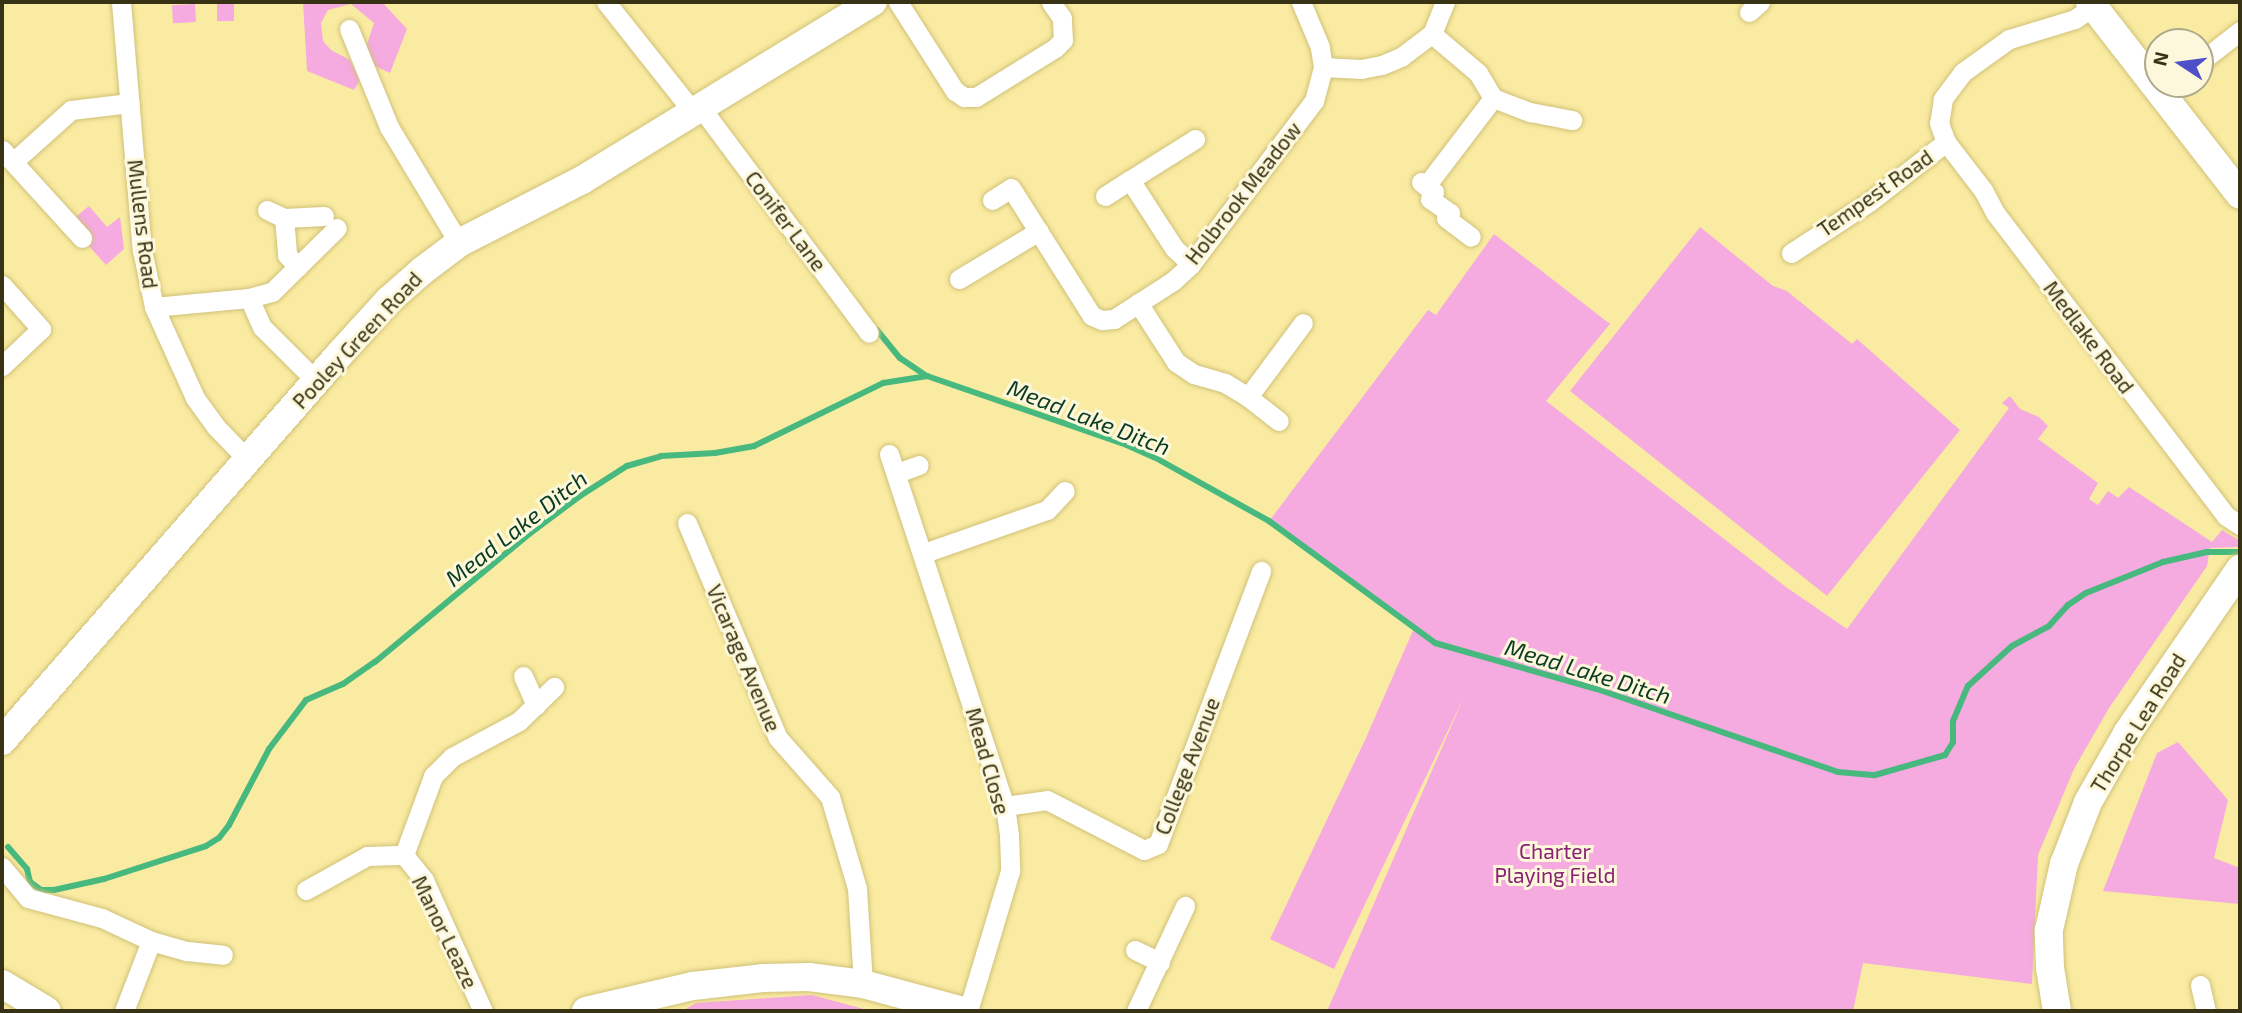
<!DOCTYPE html>
<style>
body{margin:0}
#map{position:relative;width:2242px;height:1013px;overflow:hidden;background:#faeba2;font-family:"Exo 2",sans-serif}
div>[style]{position:absolute}
.green>*{inset:0;background:#f5aae0;transform-origin:0 0}
.stream>*{height:6px;margin:-3px;padding:0 3px;transform-origin:3px;border-radius:3px;background:#47b97e}
.roads{filter:drop-shadow(0 0 2px #d0c179) drop-shadow(0 0 2px #d0c179)}
.street>*{height:19px;margin:-9.5px;padding:0 9.5px;transform-origin:9.5px;border-radius:9.5px;background:#fff}
.secondary>*{height:28px;margin:-14px;padding:0 14px;transform-origin:14px;border-radius:14px;background:#fff}
span{translate:-50% -50%;white-space:nowrap;text-align:center;line-height:1.15;-webkit-text-stroke:6px #fdf8db;paint-order:stroke}
.street-label{font-size:21px;color:#383214}
.park-label{font-size:21px;color:#882073}
.water-label{font-size:23px;color:#0a3b23;font-style:italic}
.frame{position:absolute;inset:0;border:4px solid #383214;pointer-events:none}
.north{position:absolute;left:2144px;top:28px;width:70px;height:70px;box-sizing:border-box;background:#fdf8db;border:2px solid #aea98b;border-radius:50%;rotate:283deg;font-size:19px;font-weight:700;line-height:28px;text-align:center;color:#383214}
.north::after{content:'';display:block;margin:auto;width:24px;height:32px;background:#4f50c7;clip-path:polygon(50% 0,100% 100%,50% 72%,0 100%)}
</style>
<div id="map">
<div class="green">
<i style="left:217px;top:2px;width:17px;height:19px"></i>
<i style="clip-path:polygon(303px 2px,382px 2px,407px 29px,390px 73px,370px 64px,366px 47px,374px 23px,351px 4px,328px 10px,321px 23px,323px 41px,331px 50px,350px 60px,360px 80px,354px 90px,307px 71px)"></i>
<i style="left:195px;top:4px;width:18px;height:23px;rotate:87deg"></i>
<i style="clip-path:polygon(89px 206px,107px 227px,120px 217px,124px 249px,106px 265px,68px 223px)"></i>
<i style="clip-path:polygon(1700px 227px,1773px 286px,1787px 291px,1852px 344px,1857px 339px,1960px 430px,1827px 596px,1570px 391px)"></i>
<i style="clip-path:polygon(1494px 234px,1610px 324px,1546px 401px,1786px 587px,1847px 629px,2009px 408px,2002px 403px,2010px 396px,2020px 409px,2039px 417px,2048px 426px,2038px 439px,2098px 483px,2089px 499px,2098px 505px,2108px 491px,2118px 498px,2129px 487px,2212px 542px,2222px 530px,2240px 541px,2240px 547px,2210px 548px,2207px 566px,2109px 708px,2074px 769px,2038px 855px,2032px 984px,1863px 963px,1853px 1011px,1327px 1011px,1464px 697px,1334px 969px,1270px 939px,1365px 740px,1415px 626px,1270px 520px,1428px 310px,1436px 315px)"></i>
<i style="clip-path:polygon(2178px 742px,2228px 800px,2214px 858px,2240px 868px,2240px 904px,2103px 891px,2157px 753px)"></i>
<i style="clip-path:polygon(812px 995px,871px 1011px,682px 1011px,696px 1003px)"></i>
</div>
<div class="stream">
<i style="left:877px;top:330px;width:36px;rotate:51deg"></i>
<i style="left:900px;top:358px;width:32px;rotate:34deg"></i>
<i style="left:8px;top:847px;width:29px;rotate:49deg"></i>
<i style="left:27px;top:869px;width:13px;rotate:77deg"></i>
<i style="left:30px;top:882px;width:14px;rotate:36deg"></i>
<i style="left:41px;top:890px;width:13px"></i>
<i style="left:54px;top:890px;width:51px;rotate:-12.4deg"></i>
<i style="left:104px;top:879px;width:107px;rotate:-17.9deg"></i>
<i style="left:206px;top:846px;width:15px;rotate:-32deg"></i>
<i style="left:219px;top:838px;width:16px;rotate:-52deg"></i>
<i style="left:229px;top:825px;width:86px;rotate:-62.2deg"></i>
<i style="left:269px;top:749px;width:61px;rotate:-52.9deg"></i>
<i style="left:306px;top:700px;width:40px;rotate:-23.4deg"></i>
<i style="left:343px;top:684px;width:39px;rotate:-35deg"></i>
<i style="left:375px;top:662px;width:200px;rotate:-39.7deg"></i>
<i style="left:529px;top:534px;width:64px;rotate:-36.7deg"></i>
<i style="left:580px;top:496px;width:56px;rotate:-32.6deg"></i>
<i style="left:627px;top:466px;width:35px;rotate:-16deg"></i>
<i style="left:661px;top:456px;width:54px;rotate:-3.2deg"></i>
<i style="left:715px;top:453px;width:40px;rotate:-10deg"></i>
<i style="left:754px;top:446px;width:144px;rotate:-26deg"></i>
<i style="left:883px;top:383px;width:45px;rotate:-9deg"></i>
<i style="left:927px;top:376px;width:206px;rotate:19deg"></i>
<i style="left:1122px;top:443px;width:35px;rotate:24deg"></i>
<i style="left:1154px;top:457px;width:132px;rotate:29.1deg"></i>
<i style="left:1269px;top:521px;width:206px;rotate:36.3deg"></i>
<i style="left:1435px;top:643px;width:168px;rotate:15.9deg"></i>
<i style="left:1597px;top:689px;width:255px;rotate:19deg"></i>
<i style="left:1838px;top:772px;width:37px;rotate:5deg"></i>
<i style="left:1875px;top:775px;width:73px;rotate:-15.9deg"></i>
<i style="left:1945px;top:755px;width:15px;rotate:-58deg"></i>
<i style="left:1953px;top:742px;width:21px;rotate:-90deg"></i>
<i style="left:1953px;top:721px;width:38px;rotate:-67deg"></i>
<i style="left:1968px;top:686px;width:59px;rotate:-42.3deg"></i>
<i style="left:2012px;top:646px;width:42px;rotate:-28.4deg"></i>
<i style="left:2049px;top:626px;width:28px;rotate:-48deg"></i>
<i style="left:2068px;top:605px;width:22px;rotate:-34deg"></i>
<i style="left:2086px;top:593px;width:83px;rotate:-21.9deg"></i>
<i style="left:2163px;top:562px;width:45px;rotate:-12.8deg"></i>
<i style="left:2207px;top:552px;width:33px"></i>
</div>
<div class="roads">
<div class="street">
<i style="left:121px;top:2px;width:249px;rotate:85.2deg"></i>
<i style="left:142px;top:250px;width:58px;rotate:78.1deg"></i>
<i style="left:154px;top:307px;width:100px;rotate:65.7deg"></i>
<i style="left:195px;top:398px;width:37px;rotate:54deg"></i>
<i style="left:217px;top:428px;width:45px;rotate:45.9deg"></i>
<i style="left:606px;top:2px;width:142px;rotate:51.6deg"></i>
<i style="left:898px;top:2px;width:106px;rotate:57.4deg"></i>
<i style="left:955px;top:91px;width:11px;rotate:34deg"></i>
<i style="left:964px;top:97px;width:12px"></i>
<i style="left:976px;top:97px;width:93px;rotate:-31.8deg"></i>
<i style="left:1055px;top:48px;width:11px;rotate:-45deg"></i>
<i style="left:1063px;top:40px;width:22px;rotate:-93deg"></i>
<i style="left:1062px;top:18px;width:19px;rotate:-125deg"></i>
<i style="left:2094px;top:6px;width:23px;rotate:146deg"></i>
<i style="left:2075px;top:19px;width:69px;rotate:163.1deg"></i>
<i style="left:2009px;top:39px;width:57px;rotate:144.3deg"></i>
<i style="left:1963px;top:72px;width:34px;rotate:127deg"></i>
<i style="left:1943px;top:99px;width:24px;rotate:99deg"></i>
<i style="left:1939px;top:123px;width:20px;rotate:70deg"></i>
<i style="left:1946px;top:142px;width:61px;rotate:52.4deg"></i>
<i style="left:1983px;top:190px;width:27px;rotate:62deg"></i>
<i style="left:1996px;top:214px;width:380px;rotate:52.7deg"></i>
<i style="left:2226px;top:516px;width:17px;rotate:33deg"></i>
<i style="left:1749px;top:12px;width:15px;rotate:-42deg"></i>
<i style="left:349px;top:29px;width:106px;rotate:67.8deg"></i>
<i style="left:389px;top:127px;width:135px;rotate:58.9deg"></i>
<i style="left:1432px;top:34px;width:60px;rotate:40.3deg"></i>
<i style="left:1478px;top:73px;width:29px;rotate:59deg"></i>
<i style="left:2200px;top:62px;width:51px;rotate:-37.8deg"></i>
<i style="left:1323px;top:67px;width:38px;rotate:3deg"></i>
<i style="left:1361px;top:69px;width:21px;rotate:-11deg"></i>
<i style="left:1382px;top:65px;width:21px;rotate:-23deg"></i>
<i style="left:1401px;top:57px;width:39px;rotate:-37deg"></i>
<i style="left:1432px;top:34px;width:35px;rotate:-68deg"></i>
<i style="left:702px;top:109px;width:279px;rotate:53.3deg"></i>
<i style="left:2px;top:150px;width:119px;rotate:47.7deg"></i>
<i style="left:13px;top:162px;width:78px;rotate:-41.9deg"></i>
<i style="left:71px;top:110px;width:59px;rotate:-6.8deg"></i>
<i style="left:1421px;top:182px;width:16px;rotate:38deg"></i>
<i style="left:1434px;top:192px;width:8px;rotate:120deg"></i>
<i style="left:1430px;top:199px;width:24px;rotate:35deg"></i>
<i style="left:1450px;top:213px;width:6px;rotate:129deg"></i>
<i style="left:1446px;top:218px;width:31px;rotate:37deg"></i>
<i style="left:1426px;top:186px;width:111px;rotate:-52.7deg"></i>
<i style="left:1493px;top:98px;width:40px;rotate:21deg"></i>
<i style="left:1530px;top:112px;width:43px;rotate:10.8deg"></i>
<i style="left:1105px;top:196px;width:30px;rotate:-33deg"></i>
<i style="left:992px;top:200px;width:22px;rotate:-32deg"></i>
<i style="left:1011px;top:188px;width:151px;rotate:57.7deg"></i>
<i style="left:1092px;top:316px;width:11px;rotate:22deg"></i>
<i style="left:1102px;top:320px;width:12px;rotate:-5deg"></i>
<i style="left:1114px;top:319px;width:70px;rotate:-32.8deg"></i>
<i style="left:1173px;top:281px;width:25px;rotate:-43deg"></i>
<i style="left:1191px;top:264px;width:204px;rotate:-53deg"></i>
<i style="left:1314px;top:101px;width:35px;rotate:-75deg"></i>
<i style="left:1323px;top:67px;width:20px;rotate:-99deg"></i>
<i style="left:1320px;top:47px;width:49px;rotate:-112.9deg"></i>
<i style="left:267px;top:210px;width:19px;rotate:25deg"></i>
<i style="left:284px;top:218px;width:40px;rotate:-2.9deg"></i>
<i style="left:284px;top:218px;width:37px;rotate:85deg"></i>
<i style="left:287px;top:255px;width:16px;rotate:47deg"></i>
<i style="left:1791px;top:253px;width:93px;rotate:-33.2deg"></i>
<i style="left:1869px;top:202px;width:98px;rotate:-37.9deg"></i>
<i style="left:1191px;top:264px;width:23px;rotate:-137deg"></i>
<i style="left:1174px;top:248px;width:81px;rotate:-122.9deg"></i>
<i style="left:1130px;top:180px;width:77px;rotate:-32.2deg"></i>
<i style="left:959px;top:279px;width:93px;rotate:-31deg"></i>
<i style="left:2px;top:285px;width:59px;rotate:48.4deg"></i>
<i style="left:41px;top:329px;width:54px;rotate:136.5deg"></i>
<i style="left:249px;top:298px;width:32px;rotate:66deg"></i>
<i style="left:262px;top:327px;width:62px;rotate:45deg"></i>
<i style="left:1138px;top:303px;width:70px;rotate:57.2deg"></i>
<i style="left:1176px;top:362px;width:22px;rotate:34deg"></i>
<i style="left:1194px;top:374px;width:32px;rotate:16deg"></i>
<i style="left:1225px;top:383px;width:27px;rotate:31deg"></i>
<i style="left:1248px;top:397px;width:92px;rotate:-53.4deg"></i>
<i style="left:154px;top:307px;width:95px;rotate:-5.4deg"></i>
<i style="left:249px;top:298px;width:24px;rotate:-15deg"></i>
<i style="left:272px;top:292px;width:91px;rotate:-44.6deg"></i>
<i style="left:1248px;top:397px;width:39px;rotate:38deg"></i>
<i style="left:889px;top:454px;width:371px;rotate:71.8deg"></i>
<i style="left:1005px;top:806px;width:29px;rotate:82deg"></i>
<i style="left:1009px;top:835px;width:36px;rotate:88deg"></i>
<i style="left:1010px;top:871px;width:146px;rotate:106.7deg"></i>
<i style="left:897px;top:473px;width:23px;rotate:-20deg"></i>
<i style="left:687px;top:523px;width:233px;rotate:67.1deg"></i>
<i style="left:778px;top:738px;width:79px;rotate:48.6deg"></i>
<i style="left:830px;top:797px;width:95px;rotate:73.5deg"></i>
<i style="left:857px;top:888px;width:96px;rotate:86.4deg"></i>
<i style="left:924px;top:553px;width:130px;rotate:-19.3deg"></i>
<i style="left:1047px;top:510px;width:26px;rotate:-47deg"></i>
<i style="left:523px;top:676px;width:32px;rotate:66deg"></i>
<i style="left:1005px;top:806px;width:42px;rotate:-8.1deg"></i>
<i style="left:1047px;top:800px;width:109px;rotate:27.3deg"></i>
<i style="left:1144px;top:850px;width:15px;rotate:-23deg"></i>
<i style="left:1158px;top:844px;width:292px;rotate:-69.3deg"></i>
<i style="left:404px;top:855px;width:84px;rotate:-69.8deg"></i>
<i style="left:433px;top:776px;width:27px;rotate:-45deg"></i>
<i style="left:452px;top:757px;width:76px;rotate:-28.2deg"></i>
<i style="left:519px;top:721px;width:49px;rotate:-44.2deg"></i>
<i style="left:2px;top:867px;width:40px;rotate:50deg"></i>
<i style="left:28px;top:898px;width:77px;rotate:15.1deg"></i>
<i style="left:102px;top:918px;width:54px;rotate:25.1deg"></i>
<i style="left:151px;top:941px;width:75px;rotate:111.1deg"></i>
<i style="left:306px;top:890px;width:70px;rotate:-29.1deg"></i>
<i style="left:367px;top:856px;width:37px;rotate:-2deg"></i>
<i style="left:404px;top:855px;width:32px;rotate:51deg"></i>
<i style="left:424px;top:880px;width:144px;rotate:65.8deg"></i>
<i style="left:151px;top:941px;width:37px;rotate:16deg"></i>
<i style="left:187px;top:951px;width:36px;rotate:6deg"></i>
<i style="left:1135px;top:950px;width:28px;rotate:26deg"></i>
<i style="left:2200px;top:985px;width:27px;rotate:77deg"></i>
<i style="left:1136px;top:1011px;width:116px;rotate:-65deg"></i>
</div>
<div class="secondary">
<i style="left:2090px;top:2px;width:244px;rotate:52.1deg"></i>
<i style="left:2px;top:741px;width:511px;rotate:-48.89deg"></i>
<i style="left:338px;top:356px;width:76px;rotate:-47.7deg"></i>
<i style="left:389px;top:300px;width:44px;rotate:-41.3deg"></i>
<i style="left:422px;top:271px;width:46px;rotate:-37.1deg"></i>
<i style="left:459px;top:243px;width:138px;rotate:-27.1deg"></i>
<i style="left:582px;top:180px;width:341px;rotate:-31.5deg"></i>
<i style="left:2px;top:984px;width:52px;rotate:31deg"></i>
<i style="left:586px;top:1011px;width:110px;rotate:-13.2deg"></i>
<i style="left:693px;top:986px;width:70px;rotate:-6.5deg"></i>
<i style="left:763px;top:978px;width:46px;rotate:-1.2deg"></i>
<i style="left:809px;top:977px;width:54px;rotate:7.4deg"></i>
<i style="left:863px;top:984px;width:104px;rotate:15.1deg"></i>
<i style="left:2057px;top:1011px;width:44px;rotate:-99.2deg"></i>
<i style="left:2050px;top:968px;width:38px;rotate:-92deg"></i>
<i style="left:2049px;top:930px;width:68px;rotate:-77.2deg"></i>
<i style="left:2064px;top:864px;width:66px;rotate:-68.8deg"></i>
<i style="left:2088px;top:802px;width:81px;rotate:-60.3deg"></i>
<i style="left:2128px;top:732px;width:198px;rotate:-55.5deg"></i>
</div>
</div>
<div class="street-label">
<span style="left:1243px;top:193px;rotate:-52deg">Holbrook Meadow</span>
<span style="left:1875px;top:193px;rotate:-35deg">Tempest Road</span>
<span style="left:786px;top:221px;rotate:53deg">Conifer Lane</span>
<span style="left:143px;top:224px;rotate:83deg">Mullens Road</span>
<span style="left:2089px;top:337px;rotate:53deg">Medlake Road</span>
<span style="left:357px;top:340px;rotate:-47deg">Pooley Green Road</span>
<span style="left:744px;top:658px;rotate:67deg">Vicarage Avenue</span>
<span style="left:2138px;top:723px;rotate:-58deg">Thorpe Lea Road</span>
<span style="left:988px;top:761px;rotate:74deg">Mead Close</span>
<span style="left:1187px;top:766px;rotate:-69deg">College Avenue</span>
<span style="left:445px;top:932px;rotate:64deg">Manor Leaze</span>
</div>
<div class="park-label">
<span style="left:1555px;top:863px">Charter<br>Playing Field</span>
</div>
<div class="water-label">
<span style="left:1089px;top:417px;rotate:21deg">Mead Lake Ditch</span>
<span style="left:516px;top:528px;rotate:-38deg">Mead Lake Ditch</span>
<span style="left:1588px;top:671px;rotate:17deg">Mead Lake Ditch</span>
</div>
<div class="frame"></div>
<div class="north">N</div>
</div>
